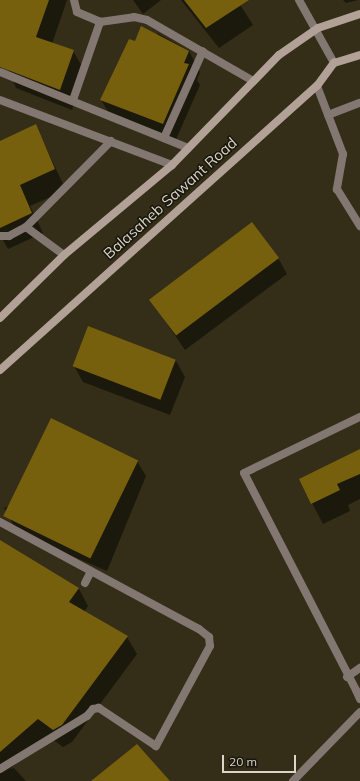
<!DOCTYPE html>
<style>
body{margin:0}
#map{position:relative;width:360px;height:781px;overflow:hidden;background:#342d18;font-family:Mulish,sans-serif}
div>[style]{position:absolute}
.shadow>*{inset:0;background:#0007}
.building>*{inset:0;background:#76600d;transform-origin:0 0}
.service>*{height:8px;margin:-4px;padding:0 4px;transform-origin:4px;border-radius:4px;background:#827771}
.minor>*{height:8px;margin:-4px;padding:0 4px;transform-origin:4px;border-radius:4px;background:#827771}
.secondary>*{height:8px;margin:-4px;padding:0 4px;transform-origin:4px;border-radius:4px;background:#b2a197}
span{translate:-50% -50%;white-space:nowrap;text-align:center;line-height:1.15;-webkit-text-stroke:3px #19160d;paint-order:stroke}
.street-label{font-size:15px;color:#d9d5c8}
.scale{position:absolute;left:222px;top:755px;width:74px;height:18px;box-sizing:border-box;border:2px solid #d9d5c8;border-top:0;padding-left:5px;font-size:12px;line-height:14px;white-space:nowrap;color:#d9d5c8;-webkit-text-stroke:3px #19160d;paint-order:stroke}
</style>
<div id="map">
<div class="shadow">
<i style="clip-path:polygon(0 0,67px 0,52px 44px,73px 51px,85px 71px,72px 110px,16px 88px,0 49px)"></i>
<i style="clip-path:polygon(133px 0,161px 0,143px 14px)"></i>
<i style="clip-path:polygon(181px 0,237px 0,253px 25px,219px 48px)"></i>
<i style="clip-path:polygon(343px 0,358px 0,346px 3px)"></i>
<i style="clip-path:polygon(157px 33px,189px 51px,200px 72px,197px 80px,200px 85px,174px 144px,113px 120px,101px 100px,167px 52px)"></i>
<i style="clip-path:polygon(35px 125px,66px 190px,30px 206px,43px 233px,8px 249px,0 235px,0 142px)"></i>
<i style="clip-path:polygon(278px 258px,287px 274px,185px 350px,150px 299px)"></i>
<i style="clip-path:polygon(89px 328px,176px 361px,185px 377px,170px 415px,83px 382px,74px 366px)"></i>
<i style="clip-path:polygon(360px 451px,360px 499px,348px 505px,350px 511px,323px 524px,300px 480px)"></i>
<i style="clip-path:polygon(137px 461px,146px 476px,107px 571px,18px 533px,4px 508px)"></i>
<i style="clip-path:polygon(0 541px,79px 589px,88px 606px,84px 612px,127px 637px,137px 654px,72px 742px,63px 747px,48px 736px,10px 769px,14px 768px,26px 781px,0 781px)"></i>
</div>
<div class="building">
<i style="clip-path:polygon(0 0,49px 0,36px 37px,74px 50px,60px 90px,0 67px)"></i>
<i style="clip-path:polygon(184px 0,249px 0,206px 28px)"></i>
<i style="clip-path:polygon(141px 26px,189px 51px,184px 63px,189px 64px,163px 124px,100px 100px,129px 39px,135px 41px)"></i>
<i style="clip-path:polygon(36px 124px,55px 169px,20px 185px,32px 213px,0 228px,0 141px)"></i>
<i style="left:252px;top:222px;width:45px;height:129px;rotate:53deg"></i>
<i style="left:88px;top:326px;width:94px;height:43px;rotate:21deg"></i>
<i style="left:51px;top:418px;width:97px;height:109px;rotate:26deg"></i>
<i style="clip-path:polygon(360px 449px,360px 474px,337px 484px,340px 490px,311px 504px,299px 479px)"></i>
<i style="clip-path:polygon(0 540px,79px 588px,69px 602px,128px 636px,62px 725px,53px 730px,38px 719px,0 752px)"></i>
<i style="clip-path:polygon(137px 744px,170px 781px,91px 781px)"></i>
</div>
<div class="service">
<i style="left:317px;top:86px;width:73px;rotate:69.1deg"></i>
<i style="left:343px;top:154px;width:36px;rotate:100deg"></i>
<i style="left:337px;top:189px;width:44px;rotate:58.1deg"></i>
<i style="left:328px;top:115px;width:34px;rotate:-21deg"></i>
<i style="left:347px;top:677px;width:16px;rotate:-35deg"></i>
<i style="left:356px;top:690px;width:244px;rotate:-117.3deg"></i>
<i style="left:244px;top:473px;width:129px;rotate:-25.8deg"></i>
</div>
<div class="minor">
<i style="left:74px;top:0;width:12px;rotate:76deg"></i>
<i style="left:77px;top:12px;width:25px;rotate:23deg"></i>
<i style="left:100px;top:22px;width:34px;rotate:-8deg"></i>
<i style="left:134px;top:17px;width:13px;rotate:13deg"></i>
<i style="left:147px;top:20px;width:122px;rotate:29.9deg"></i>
<i style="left:299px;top:0;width:72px;rotate:60.9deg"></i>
<i style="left:0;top:72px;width:203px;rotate:22deg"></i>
<i style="left:0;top:100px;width:184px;rotate:20.7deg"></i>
<i style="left:73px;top:100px;width:83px;rotate:-70.9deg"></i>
<i style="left:164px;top:138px;width:95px;rotate:-65.9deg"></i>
<i style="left:26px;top:227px;width:121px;rotate:-45.3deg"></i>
<i style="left:0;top:236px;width:9px"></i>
<i style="left:9px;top:236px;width:19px;rotate:-28deg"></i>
<i style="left:26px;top:227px;width:47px;rotate:36.4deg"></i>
<i style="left:0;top:522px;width:226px;rotate:28.3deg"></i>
<i style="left:199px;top:629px;width:13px;rotate:39deg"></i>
<i style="left:209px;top:637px;width:9px;rotate:84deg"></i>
<i style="left:210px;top:646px;width:114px;rotate:118.4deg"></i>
<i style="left:156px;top:746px;width:69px;rotate:-146.3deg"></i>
<i style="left:99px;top:708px;width:6px;rotate:171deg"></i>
<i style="left:93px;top:709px;width:9px;rotate:131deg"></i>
<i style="left:87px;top:716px;width:102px;rotate:148.7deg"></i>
<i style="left:85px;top:583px;width:13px;rotate:-63deg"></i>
<i style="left:356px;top:690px;width:10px;rotate:66deg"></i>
<i style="left:293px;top:781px;width:96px;rotate:-45.8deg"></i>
</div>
<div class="secondary">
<i style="left:0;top:318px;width:90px;rotate:-44.5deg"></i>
<i style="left:64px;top:255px;width:141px;rotate:-39.8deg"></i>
<i style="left:172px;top:165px;width:153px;rotate:-45.8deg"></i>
<i style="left:279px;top:55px;width:47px;rotate:-34.7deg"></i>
<i style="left:318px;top:28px;width:44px;rotate:-18.4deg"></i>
<i style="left:0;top:370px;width:426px;rotate:-41.9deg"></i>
<i style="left:317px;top:86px;width:29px;rotate:-54deg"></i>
<i style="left:334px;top:63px;width:27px;rotate:-17deg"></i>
</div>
<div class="street-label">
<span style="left:170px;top:198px;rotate:-42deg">Balasaheb Sawant Road</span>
</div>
<div class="scale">20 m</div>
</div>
